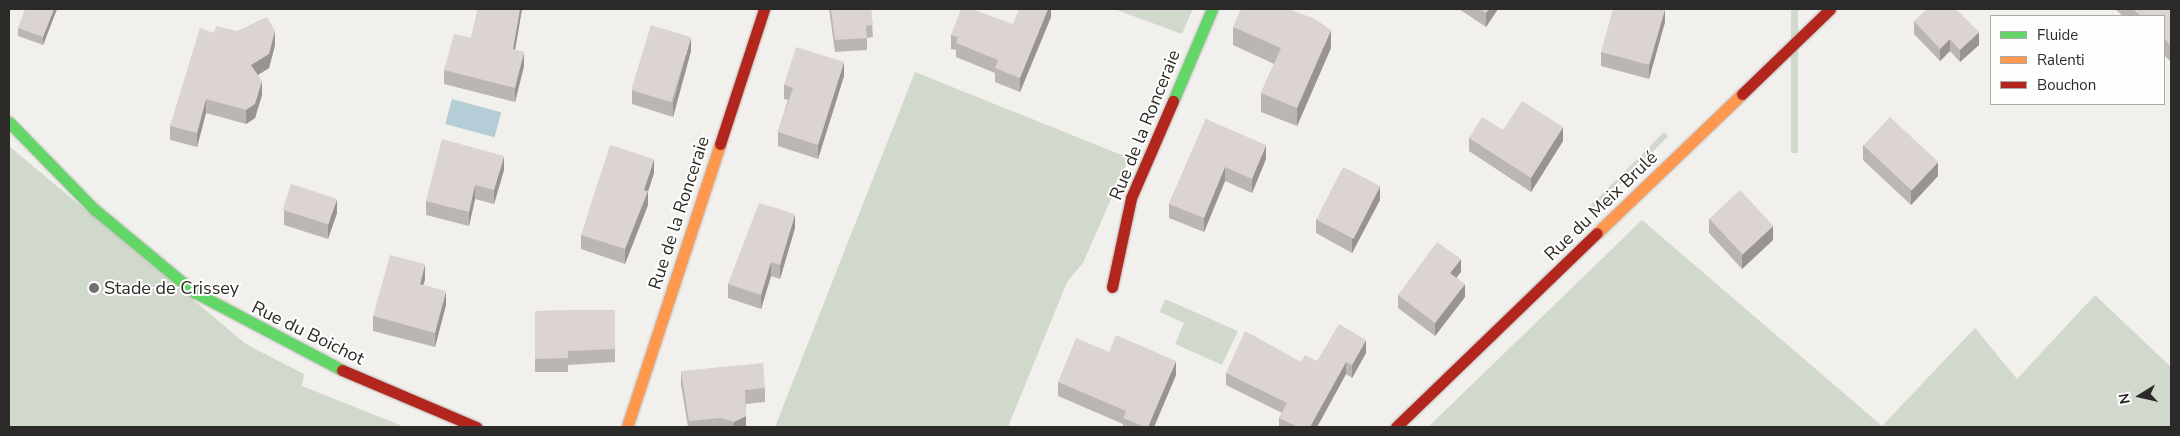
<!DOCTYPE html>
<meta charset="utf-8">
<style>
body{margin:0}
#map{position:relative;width:2180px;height:436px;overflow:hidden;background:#f2f0ed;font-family:"Nunito Sans",sans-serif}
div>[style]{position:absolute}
.green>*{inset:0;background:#d0d9cb;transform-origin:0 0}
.water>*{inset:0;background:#b5cdd7;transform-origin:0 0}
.roads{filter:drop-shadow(0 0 1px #b7b6b3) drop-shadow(0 0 1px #b7b6b3)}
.fast>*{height:11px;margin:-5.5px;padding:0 5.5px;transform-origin:5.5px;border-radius:5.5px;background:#63d668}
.slow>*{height:11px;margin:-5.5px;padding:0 5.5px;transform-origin:5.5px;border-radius:5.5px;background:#ff974d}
.jam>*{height:11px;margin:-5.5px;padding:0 5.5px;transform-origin:5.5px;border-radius:5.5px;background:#b3261e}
.wall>*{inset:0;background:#bcb6b3}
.shaded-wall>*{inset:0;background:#999492}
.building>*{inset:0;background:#dbd4d0;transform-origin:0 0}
.dots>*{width:14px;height:14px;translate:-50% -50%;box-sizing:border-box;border:2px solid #fefefd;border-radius:50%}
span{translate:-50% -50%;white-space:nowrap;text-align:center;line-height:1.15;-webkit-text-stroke:4px #fefefd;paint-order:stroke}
.street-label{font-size:18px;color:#2c2a28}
.poi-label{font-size:18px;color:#2c2a28}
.left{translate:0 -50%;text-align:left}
.frame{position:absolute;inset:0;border:10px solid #2c2a28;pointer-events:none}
.legend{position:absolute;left:1990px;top:15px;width:175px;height:90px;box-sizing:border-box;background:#fefefd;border:1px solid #aaa9a8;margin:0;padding:6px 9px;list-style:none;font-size:15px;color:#2c2a28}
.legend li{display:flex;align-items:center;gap:10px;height:25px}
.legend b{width:25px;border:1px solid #aaa9a8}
.north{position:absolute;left:2115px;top:371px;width:50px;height:50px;-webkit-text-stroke:4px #fefefd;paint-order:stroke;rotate:260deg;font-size:14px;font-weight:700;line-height:20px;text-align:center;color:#2c2a28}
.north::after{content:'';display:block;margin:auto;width:18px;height:22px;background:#2c2a28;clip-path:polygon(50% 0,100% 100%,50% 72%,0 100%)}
</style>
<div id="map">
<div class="green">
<i style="clip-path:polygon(1114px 9px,1193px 9px,1182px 34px)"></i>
<i style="left:1791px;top:9px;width:7px;height:144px"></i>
<i style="clip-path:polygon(915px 72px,1129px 158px,1083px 263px,1067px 282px,1008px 427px,775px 427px)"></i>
<i style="left:1664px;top:132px;width:6px;height:105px;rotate:45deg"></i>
<i style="clip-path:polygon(9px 146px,246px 344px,304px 374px,302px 386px,405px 427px,9px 427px)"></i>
<i style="clip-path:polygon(1642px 220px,1882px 426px,1975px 328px,2017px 379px,2095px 295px,2171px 367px,2171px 427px,1428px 427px)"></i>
<i style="clip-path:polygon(1165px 299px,1238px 331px,1222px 365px,1175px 344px,1184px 323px,1160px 312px)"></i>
</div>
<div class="water">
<i style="left:452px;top:99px;width:51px;height:26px;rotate:15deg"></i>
</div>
<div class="roads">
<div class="fast">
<i style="left:1173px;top:101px;width:100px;rotate:-67deg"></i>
<i style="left:9px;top:122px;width:122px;rotate:45.7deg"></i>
<i style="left:94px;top:209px;width:130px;rotate:39.7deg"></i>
<i style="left:194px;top:292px;width:167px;rotate:27.8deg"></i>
</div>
<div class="slow">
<i style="left:1597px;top:233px;width:201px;rotate:-43.8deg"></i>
<i style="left:627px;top:427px;width:298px;rotate:-71.8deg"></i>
</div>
<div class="jam">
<i style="left:1742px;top:94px;width:122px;rotate:-44deg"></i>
<i style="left:720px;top:144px;width:142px;rotate:-71.9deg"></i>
<i style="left:1112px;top:287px;width:91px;rotate:-77.9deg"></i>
<i style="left:1131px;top:198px;width:106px;rotate:-66.6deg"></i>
<i style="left:342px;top:370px;width:146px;rotate:23deg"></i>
<i style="left:1396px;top:427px;width:279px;rotate:-44deg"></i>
</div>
</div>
<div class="wall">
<i style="clip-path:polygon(57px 9px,43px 45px,18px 36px,18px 28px)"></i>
<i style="clip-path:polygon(478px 9px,522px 9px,515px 49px,524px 66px,515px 102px,444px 84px,444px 70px,471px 38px)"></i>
<i style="clip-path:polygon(829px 9px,871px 9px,873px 37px,867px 38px,867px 50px,835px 52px)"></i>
<i style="clip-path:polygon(1051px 9px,1051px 17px,1020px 92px,995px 82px,995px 73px,956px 57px,956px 50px,951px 49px,951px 35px,1013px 24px)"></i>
<i style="clip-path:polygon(1459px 9px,1498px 9px,1486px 27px)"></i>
<i style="clip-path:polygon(2115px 9px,2171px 9px,2171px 62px,2164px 55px,2164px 16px,2123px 16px)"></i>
<i style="clip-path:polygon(1914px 21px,1979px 45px,1960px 62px,1950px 51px,1940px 61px,1914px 34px)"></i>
<i style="clip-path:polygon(1665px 22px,1649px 79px,1601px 66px,1601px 52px)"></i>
<i style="clip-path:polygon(1233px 27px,1331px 48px,1297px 126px,1261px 112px,1261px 93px,1274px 64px,1233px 45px)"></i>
<i style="clip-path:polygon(237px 31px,275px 45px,269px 68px,258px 75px,262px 95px,255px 118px,246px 124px,206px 113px,197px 147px,170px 140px,170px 126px,214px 33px)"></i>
<i style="clip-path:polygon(691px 51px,673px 117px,632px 104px,632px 90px)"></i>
<i style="clip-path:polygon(844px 76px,818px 159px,778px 146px,778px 132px,788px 100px,784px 99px,784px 85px)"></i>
<i style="clip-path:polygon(1206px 119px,1266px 159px,1252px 193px,1225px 181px,1204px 232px,1169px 218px,1169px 204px)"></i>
<i style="clip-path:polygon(1503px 130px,1563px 141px,1531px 192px,1469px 151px,1469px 138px)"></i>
<i style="clip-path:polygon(1863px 145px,1938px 176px,1911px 205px,1863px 160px)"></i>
<i style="clip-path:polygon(504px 170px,494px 204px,475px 199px,469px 226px,426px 215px,426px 201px)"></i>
<i style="clip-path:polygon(654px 173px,648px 191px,648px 205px,625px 264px,581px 249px,581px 235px)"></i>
<i style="clip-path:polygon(1380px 200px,1352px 253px,1316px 233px,1316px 219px)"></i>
<i style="clip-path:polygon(284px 210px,337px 213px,328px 239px,284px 225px)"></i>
<i style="clip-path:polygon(1709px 219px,1773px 240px,1742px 269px,1709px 233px)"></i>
<i style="clip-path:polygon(795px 228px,780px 279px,771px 276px,761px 309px,728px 298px,728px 284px)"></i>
<i style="clip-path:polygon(1461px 272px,1456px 277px,1465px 297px,1435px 336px,1398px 308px,1398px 295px)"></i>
<i style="clip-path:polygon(425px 279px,423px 285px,446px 305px,435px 347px,373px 331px,373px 316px)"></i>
<i style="clip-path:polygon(615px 310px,615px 362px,568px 365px,568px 372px,535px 372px,535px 311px)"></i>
<i style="clip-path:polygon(1109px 352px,1176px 375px,1154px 427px,1123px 427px,1123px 424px,1058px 396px,1058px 382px)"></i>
<i style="clip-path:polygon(1366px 353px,1352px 378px,1346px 374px,1317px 427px,1279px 427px,1279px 418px,1282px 413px,1226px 385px,1226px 373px,1301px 362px,1317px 361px)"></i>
<i style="clip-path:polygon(681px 371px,765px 388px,765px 402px,746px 404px,746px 427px,688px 427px,681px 385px)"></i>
</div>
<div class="shaded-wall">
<i style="clip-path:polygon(54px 9px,57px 9px,43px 45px,43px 37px)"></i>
<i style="clip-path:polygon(520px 9px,522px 9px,513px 62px,513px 49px)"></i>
<i style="clip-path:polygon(1048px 9px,1051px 9px,1051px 17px,1020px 92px,1020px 78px)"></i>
<i style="clip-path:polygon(1489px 9px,1498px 9px,1486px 27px,1486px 13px)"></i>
<i style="clip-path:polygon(1665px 9px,1665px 22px,1649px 79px,1649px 65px)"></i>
<i style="clip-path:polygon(1331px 30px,1331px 48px,1297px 126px,1297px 108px)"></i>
<i style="clip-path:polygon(275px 31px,275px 45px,269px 68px,251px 79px,251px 65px)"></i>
<i style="clip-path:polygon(1979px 32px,1979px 45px,1960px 62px,1960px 50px)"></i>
<i style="clip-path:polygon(691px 37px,691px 51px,673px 117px,673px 103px)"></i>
<i style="clip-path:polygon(1950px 39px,1950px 51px,1940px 61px,1940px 49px)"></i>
<i style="clip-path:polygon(524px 52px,524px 66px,515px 102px,515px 88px)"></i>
<i style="clip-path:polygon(844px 62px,844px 76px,818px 159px,818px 145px)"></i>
<i style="clip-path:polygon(262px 81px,262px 95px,255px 118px,246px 124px,246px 110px)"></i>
<i style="clip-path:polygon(206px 99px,206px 113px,197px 147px,197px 133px)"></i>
<i style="clip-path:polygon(1563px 127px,1563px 141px,1531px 192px,1531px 178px)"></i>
<i style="clip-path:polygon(1266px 145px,1266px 159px,1252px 193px,1252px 179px)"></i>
<i style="clip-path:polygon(504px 156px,504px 170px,494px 204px,494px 190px)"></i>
<i style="clip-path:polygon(654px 159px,654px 173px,646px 198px,648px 191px,648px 205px,625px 264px,625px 249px)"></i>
<i style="clip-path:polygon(1938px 162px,1938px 176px,1911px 205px,1911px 190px)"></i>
<i style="clip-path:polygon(1225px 167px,1225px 181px,1204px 232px,1204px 218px)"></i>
<i style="clip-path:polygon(475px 185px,475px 199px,469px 226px,469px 212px)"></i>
<i style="clip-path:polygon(1380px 186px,1380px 200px,1352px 253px,1352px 239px)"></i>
<i style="clip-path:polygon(337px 199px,337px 213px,328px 239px,328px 225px)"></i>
<i style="clip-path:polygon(795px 214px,795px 228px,780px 279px,780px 265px)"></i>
<i style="clip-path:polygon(1773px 226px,1773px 240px,1742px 269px,1742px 255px)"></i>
<i style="clip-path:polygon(1461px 259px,1461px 272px,1450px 286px,1450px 273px)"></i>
<i style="clip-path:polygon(771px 262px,771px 276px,761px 309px,761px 295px)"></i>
<i style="clip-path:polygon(425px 264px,425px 279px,420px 298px,420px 284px)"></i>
<i style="clip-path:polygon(1465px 284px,1465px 297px,1435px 336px,1435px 323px)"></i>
<i style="clip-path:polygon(446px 291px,446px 305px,435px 347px,435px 333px)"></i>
<i style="clip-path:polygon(1366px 340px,1366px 353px,1352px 378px,1352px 365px)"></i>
<i style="clip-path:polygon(1176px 361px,1176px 375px,1154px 427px,1148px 427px)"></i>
<i style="clip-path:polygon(1346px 362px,1346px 374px,1317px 427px,1310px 427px)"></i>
<i style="clip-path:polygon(746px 416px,746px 427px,734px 427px,734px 422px)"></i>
</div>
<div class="building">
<i style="clip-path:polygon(25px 9px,54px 9px,43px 37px,18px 28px)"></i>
<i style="clip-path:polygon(478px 9px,520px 9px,513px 49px,524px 52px,515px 88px,444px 70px,454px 34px,471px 38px)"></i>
<i style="clip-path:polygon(831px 9px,871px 9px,873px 25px,866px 26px,867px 38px,835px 40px)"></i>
<i style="clip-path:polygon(961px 9px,971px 9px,1013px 24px,1019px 9px,1048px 9px,1020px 78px,995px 68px,998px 60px,956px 43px,958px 37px,951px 35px)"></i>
<i style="clip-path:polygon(1241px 9px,1289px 9px,1315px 19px,1331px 30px,1297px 108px,1261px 93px,1281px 48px,1233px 27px)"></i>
<i style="clip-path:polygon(1480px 9px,1489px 9px,1486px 13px)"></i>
<i style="clip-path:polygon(1613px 9px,1665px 9px,1649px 65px,1601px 52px)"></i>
<i style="clip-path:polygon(1927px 9px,1956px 9px,1979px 32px,1960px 50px,1950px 39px,1940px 49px,1914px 21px)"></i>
<i style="clip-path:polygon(2133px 9px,2171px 9px,2171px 46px,2164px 38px,2164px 16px,2141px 16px)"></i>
<i style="clip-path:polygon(267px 17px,275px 31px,269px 54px,251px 65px,262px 81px,255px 104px,246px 110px,206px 99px,197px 133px,170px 126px,200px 28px,214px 33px,216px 26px,237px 31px)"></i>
<i style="left:651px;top:25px;width:42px;height:68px;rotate:17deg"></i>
<i style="clip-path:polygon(796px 47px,844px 62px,818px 145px,778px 132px,793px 88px,784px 85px)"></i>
<i style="clip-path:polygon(1522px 101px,1563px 127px,1531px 178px,1469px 138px,1482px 117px,1503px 130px)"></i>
<i style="left:1890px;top:117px;width:66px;height:39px;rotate:43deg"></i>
<i style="clip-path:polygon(1206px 119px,1266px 145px,1252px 179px,1225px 167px,1204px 218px,1169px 204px)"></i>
<i style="clip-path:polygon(442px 139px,504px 156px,494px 190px,475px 185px,469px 212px,426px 201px)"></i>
<i style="clip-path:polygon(610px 145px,654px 159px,644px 190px,648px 191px,625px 249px,581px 235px)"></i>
<i style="left:1343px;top:167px;width:42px;height:59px;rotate:27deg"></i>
<i style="left:291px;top:184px;width:48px;height:27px;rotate:18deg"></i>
<i style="left:1740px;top:190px;width:49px;height:42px;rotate:47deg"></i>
<i style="clip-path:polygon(759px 203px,795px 214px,780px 265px,771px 262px,761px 295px,728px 284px)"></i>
<i style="clip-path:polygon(1437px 242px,1461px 259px,1450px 273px,1465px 284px,1435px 323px,1398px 295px)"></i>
<i style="clip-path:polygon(390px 255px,425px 264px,420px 284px,446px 291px,435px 333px,373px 316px)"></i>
<i style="clip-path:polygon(615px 310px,615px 349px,568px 351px,568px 358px,535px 359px,535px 311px)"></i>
<i style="clip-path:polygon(1339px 324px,1366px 340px,1352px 365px,1346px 362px,1310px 427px,1298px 427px,1279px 418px,1287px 403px,1226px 373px,1245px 331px,1301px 362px,1305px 355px,1317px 361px)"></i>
<i style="clip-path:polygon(1116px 335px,1176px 361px,1148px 427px,1145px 427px,1123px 418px,1126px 411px,1058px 382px,1076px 338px,1109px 352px)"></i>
<i style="clip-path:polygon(763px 363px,765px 388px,745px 390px,746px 416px,734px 422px,721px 418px,689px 421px,681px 371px)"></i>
</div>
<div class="dots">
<i style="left:94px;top:288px;background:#716f6d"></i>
</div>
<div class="street-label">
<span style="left:1145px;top:125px;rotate:-68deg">Rue de la Ronceraie</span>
<span style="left:1601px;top:206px;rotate:-44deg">Rue du Meix Brulé</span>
<span style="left:679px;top:213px;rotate:-72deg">Rue de la Ronceraie</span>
<span style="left:308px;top:333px;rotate:26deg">Rue du Boichot</span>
</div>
<div class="poi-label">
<span class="left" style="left:104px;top:288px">Stade de Crissey</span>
</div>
<div class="frame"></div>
<ul class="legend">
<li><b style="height:6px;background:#63d668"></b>Fluide</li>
<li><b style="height:6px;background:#ff974d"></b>Ralenti</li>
<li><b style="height:6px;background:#b3261e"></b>Bouchon</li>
</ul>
<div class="north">N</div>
</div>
